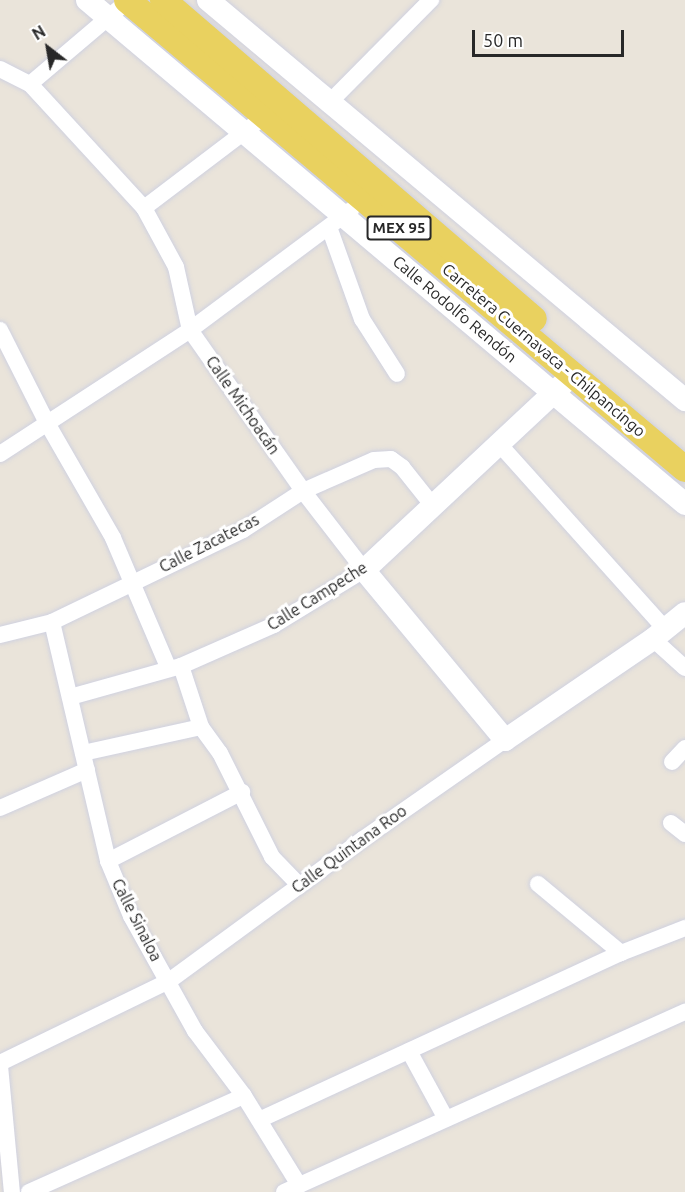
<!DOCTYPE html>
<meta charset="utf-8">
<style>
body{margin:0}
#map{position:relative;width:685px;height:1192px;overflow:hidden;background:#eae4da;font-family:Ubuntu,sans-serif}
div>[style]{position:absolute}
.roads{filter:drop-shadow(0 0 2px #cfd1e0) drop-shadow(0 0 2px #cfd1e0)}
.street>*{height:16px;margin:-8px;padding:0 8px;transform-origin:8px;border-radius:8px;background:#fff}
.secondary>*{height:22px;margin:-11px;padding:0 11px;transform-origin:11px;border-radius:11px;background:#fff}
.primary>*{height:26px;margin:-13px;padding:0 13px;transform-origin:13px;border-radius:13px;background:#e9d15f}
span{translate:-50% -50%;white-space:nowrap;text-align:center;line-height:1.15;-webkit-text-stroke:6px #fff;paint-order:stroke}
.shield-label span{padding:2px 4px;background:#fff;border:2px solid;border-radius:4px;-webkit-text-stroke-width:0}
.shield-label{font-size:15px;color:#282828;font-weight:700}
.street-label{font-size:16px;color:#282828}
.north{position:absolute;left:18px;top:18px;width:60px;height:60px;-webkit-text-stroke:4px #fff;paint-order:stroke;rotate:329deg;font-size:16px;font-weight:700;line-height:24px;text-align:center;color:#282828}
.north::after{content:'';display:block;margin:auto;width:21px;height:27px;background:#282828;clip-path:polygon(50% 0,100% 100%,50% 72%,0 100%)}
.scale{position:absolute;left:472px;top:30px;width:152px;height:27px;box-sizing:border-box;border:3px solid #282828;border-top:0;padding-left:8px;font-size:18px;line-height:21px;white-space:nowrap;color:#282828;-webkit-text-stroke:4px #fff;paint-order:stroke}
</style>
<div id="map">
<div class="roads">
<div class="street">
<i style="left:0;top:69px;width:34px;rotate:27deg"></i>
<i style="left:30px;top:84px;width:168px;rotate:47.4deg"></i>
<i style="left:144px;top:208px;width:67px;rotate:61.5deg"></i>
<i style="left:176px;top:267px;width:65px;rotate:77.5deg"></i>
<i style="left:190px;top:330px;width:197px;rotate:54.9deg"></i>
<i style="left:303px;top:491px;width:100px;rotate:52.3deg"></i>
<i style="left:364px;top:570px;width:105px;rotate:148.6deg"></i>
<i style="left:274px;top:625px;width:102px;rotate:156.2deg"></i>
<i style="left:181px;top:666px;width:115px;rotate:164.4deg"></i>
<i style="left:30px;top:84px;width:128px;rotate:-40.3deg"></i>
<i style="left:330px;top:102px;width:144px;rotate:-45.3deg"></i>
<i style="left:144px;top:208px;width:152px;rotate:-37.2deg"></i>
<i style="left:329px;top:227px;width:98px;rotate:70.3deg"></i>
<i style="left:362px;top:319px;width:65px;rotate:57.5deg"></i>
<i style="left:0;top:330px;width:104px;rotate:63.2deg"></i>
<i style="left:47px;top:423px;width:133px;rotate:60.1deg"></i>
<i style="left:113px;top:538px;width:142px;rotate:66.9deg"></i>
<i style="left:501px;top:446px;width:246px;rotate:48.1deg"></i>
<i style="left:0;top:454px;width:227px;rotate:-33.1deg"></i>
<i style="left:190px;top:330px;width:201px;rotate:-36.7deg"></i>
<i style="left:52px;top:622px;width:245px;rotate:76.8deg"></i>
<i style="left:108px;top:861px;width:60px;rotate:67.3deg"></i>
<i style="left:131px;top:916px;width:132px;rotate:60.9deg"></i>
<i style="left:195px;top:1031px;width:81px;rotate:53deg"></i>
<i style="left:244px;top:1096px;width:105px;rotate:58.3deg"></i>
<i style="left:0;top:635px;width:54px;rotate:-14deg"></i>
<i style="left:52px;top:622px;width:212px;rotate:-25.7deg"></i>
<i style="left:243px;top:530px;width:72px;rotate:-33deg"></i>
<i style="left:303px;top:491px;width:77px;rotate:-23.6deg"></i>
<i style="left:374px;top:460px;width:17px;rotate:-3deg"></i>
<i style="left:391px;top:459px;width:14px;rotate:36deg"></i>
<i style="left:402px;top:467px;width:50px;rotate:51.5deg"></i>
<i style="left:653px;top:639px;width:43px;rotate:42.2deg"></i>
<i style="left:181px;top:666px;width:64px;rotate:71.8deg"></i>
<i style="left:201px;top:727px;width:32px;rotate:54deg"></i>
<i style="left:220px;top:753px;width:116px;rotate:63.4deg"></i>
<i style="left:272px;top:857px;width:39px;rotate:46deg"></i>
<i style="left:83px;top:753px;width:121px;rotate:-12.4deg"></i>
<i style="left:672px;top:762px;width:19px;rotate:-47deg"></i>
<i style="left:0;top:808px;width:95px;rotate:-23.6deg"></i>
<i style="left:671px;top:823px;width:18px;rotate:38deg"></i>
<i style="left:108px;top:861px;width:151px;rotate:-27.2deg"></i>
<i style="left:538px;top:884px;width:108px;rotate:39.7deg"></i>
<i style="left:409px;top:1051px;width:77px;rotate:61.4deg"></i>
<i style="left:0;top:1063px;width:188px;rotate:-25.9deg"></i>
<i style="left:169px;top:981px;width:240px;rotate:-36.2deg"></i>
<i style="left:363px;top:839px;width:173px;rotate:-34.9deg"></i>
<i style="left:0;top:1066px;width:127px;rotate:84.6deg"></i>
<i style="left:259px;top:1120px;width:399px;rotate:-24.8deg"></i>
<i style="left:621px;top:953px;width:69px;rotate:-21.3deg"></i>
<i style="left:29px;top:1192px;width:235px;rotate:-24.1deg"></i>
<i style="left:284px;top:1192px;width:440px;rotate:-24.2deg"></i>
</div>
<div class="secondary">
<i style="left:87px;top:0;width:782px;rotate:40.12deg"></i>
<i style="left:208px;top:0;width:623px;rotate:39.98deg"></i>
<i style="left:563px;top:384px;width:272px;rotate:136.9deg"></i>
<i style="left:364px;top:570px;width:221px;rotate:50.3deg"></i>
<i style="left:505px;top:740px;width:179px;rotate:-34.3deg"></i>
<i style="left:653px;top:639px;width:41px;rotate:-39.1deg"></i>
</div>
<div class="primary">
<i style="left:127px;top:0;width:729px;rotate:40.05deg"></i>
<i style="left:163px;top:0;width:489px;rotate:40.7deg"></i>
</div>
</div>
<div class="shield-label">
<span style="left:399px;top:228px">MEX 95</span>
</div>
<div class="street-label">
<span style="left:455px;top:309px;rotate:40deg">Calle Rodolfo Rendón</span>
<span style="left:544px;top:350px;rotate:40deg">Carretera Cuernavaca - Chilpancingo</span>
<span style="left:243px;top:405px;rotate:55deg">Calle Michoacán</span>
<span style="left:209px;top:543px;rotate:-27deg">Calle Zacatecas</span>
<span style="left:317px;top:596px;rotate:-32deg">Calle Campeche</span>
<span style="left:349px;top:849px;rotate:-36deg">Calle Quintana Roo</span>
<span style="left:137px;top:920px;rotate:63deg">Calle Sinaloa</span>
</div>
<div class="north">N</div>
<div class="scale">50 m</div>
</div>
